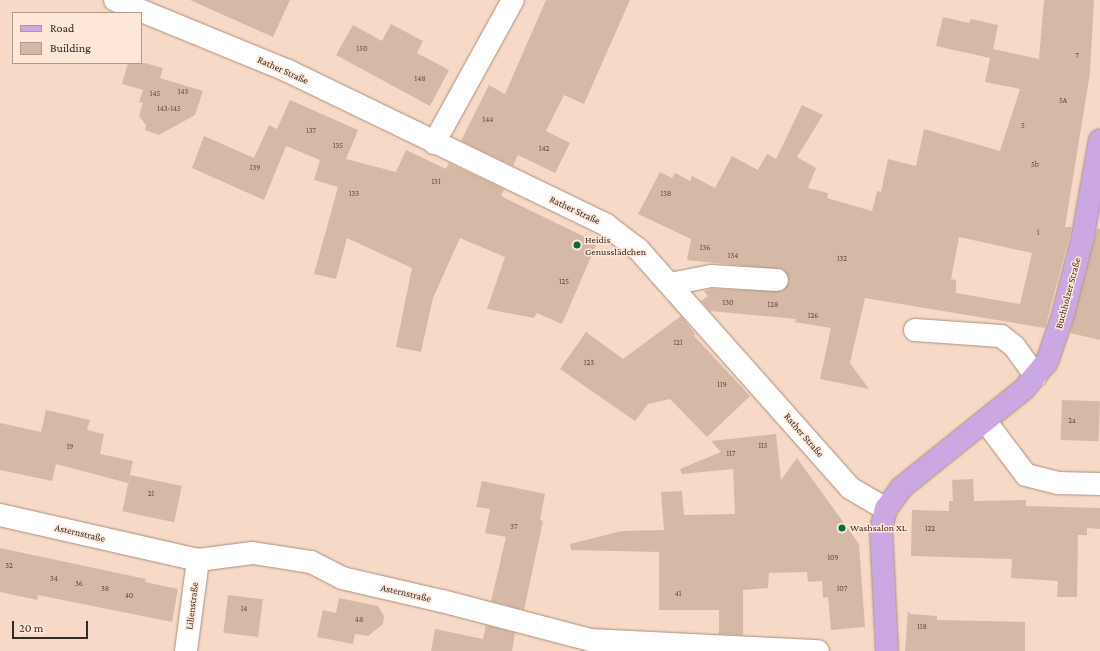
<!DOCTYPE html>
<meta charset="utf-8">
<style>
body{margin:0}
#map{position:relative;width:1100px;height:651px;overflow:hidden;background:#f6d9c6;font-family:"Crimson Pro",serif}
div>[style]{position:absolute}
.building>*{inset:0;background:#d5b9a6;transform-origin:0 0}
.roads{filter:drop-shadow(0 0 1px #aa8e7d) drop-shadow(0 0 1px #aa8e7d)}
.minor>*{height:22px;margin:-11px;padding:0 11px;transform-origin:11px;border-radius:11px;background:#fff}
.major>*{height:22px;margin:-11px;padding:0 11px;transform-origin:11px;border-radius:11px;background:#cba8e2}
.dots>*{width:11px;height:11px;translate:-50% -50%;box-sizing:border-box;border:2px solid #ffe7d8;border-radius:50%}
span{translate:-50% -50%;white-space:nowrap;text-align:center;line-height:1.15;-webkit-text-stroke:3px #ffe7d8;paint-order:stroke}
.number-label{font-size:8px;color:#5d4e44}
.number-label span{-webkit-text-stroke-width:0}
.street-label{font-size:10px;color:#352a23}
.poi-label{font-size:10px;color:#352a23}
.left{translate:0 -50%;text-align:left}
.legend{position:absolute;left:12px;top:12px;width:130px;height:52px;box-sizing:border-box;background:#ffe7d8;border:1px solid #ae9b90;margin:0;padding:5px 7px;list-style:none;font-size:12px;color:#352a23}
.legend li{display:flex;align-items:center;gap:8px;height:20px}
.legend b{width:20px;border:1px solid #ae9b90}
.scale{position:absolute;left:12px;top:621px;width:76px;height:18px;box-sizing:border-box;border:2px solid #352a23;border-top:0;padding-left:5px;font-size:12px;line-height:14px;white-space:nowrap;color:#352a23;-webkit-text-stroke:3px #ffe7d8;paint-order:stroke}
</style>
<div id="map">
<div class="building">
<i style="clip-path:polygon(190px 0,290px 0,273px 37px)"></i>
<i style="clip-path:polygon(546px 0,630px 0,584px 104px,564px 95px,546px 131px,570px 143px,555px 173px,518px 155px,513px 166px,461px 141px,489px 85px,505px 94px)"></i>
<i style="clip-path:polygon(evenodd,1044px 0,1094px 0,1090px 73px,1065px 227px,1072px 227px,1045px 328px,865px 298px,850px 363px,869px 389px,820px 379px,831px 328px,795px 322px,796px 319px,710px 311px,701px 301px,708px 296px,704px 291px,712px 289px,782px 291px,789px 281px,784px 270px,687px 260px,691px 239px,638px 214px,660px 172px,672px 178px,675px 173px,690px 181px,692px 176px,715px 188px,732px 156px,758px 170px,767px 154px,776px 159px,802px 105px,823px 115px,797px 157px,816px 168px,808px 188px,828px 193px,827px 198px,872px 211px,877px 191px,881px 192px,888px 159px,916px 166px,924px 129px,1000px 151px,1020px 89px,985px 82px,990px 58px,936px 46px,943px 17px,969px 23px,971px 19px,998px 25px,993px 49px,1039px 59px,1044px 0,959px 237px,1032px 253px,1020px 304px,956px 293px,956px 280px,951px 279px,959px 237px)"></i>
<i style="clip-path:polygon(391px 24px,423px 41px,417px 53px,449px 70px,430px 106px,336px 55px,353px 25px,382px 41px)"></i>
<i style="clip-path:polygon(128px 63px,145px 63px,163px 68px,160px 78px,203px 91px,195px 115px,159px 135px,145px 130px,146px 125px,139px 116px,143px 103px,139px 102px,143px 90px,122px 84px)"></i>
<i style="clip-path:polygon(290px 100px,358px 130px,346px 159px,396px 172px,406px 150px,446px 169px,449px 163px,504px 189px,501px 196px,597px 243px,562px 324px,537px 313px,534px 318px,487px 309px,505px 257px,460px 238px,433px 298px,421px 352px,396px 347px,412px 268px,347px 238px,336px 279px,314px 274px,338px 187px,314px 180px,320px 160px,286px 146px,264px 200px,192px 168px,204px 136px,254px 158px,269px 125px,277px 129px)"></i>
<i style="clip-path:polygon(1097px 229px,1100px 229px,1100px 340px,1070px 333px)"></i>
<i style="clip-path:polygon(681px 316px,695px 334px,694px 336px,750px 396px,707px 437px,670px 399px,648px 404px,635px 421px,560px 369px,586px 332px,623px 359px)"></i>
<i style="left:1062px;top:400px;width:38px;height:40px;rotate:2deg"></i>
<i style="clip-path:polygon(46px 410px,90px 420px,87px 430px,104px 434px,100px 454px,133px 461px,128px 483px,56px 464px,52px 481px,0 470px,0 423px,41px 432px)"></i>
<i style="clip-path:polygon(776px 434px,781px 480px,797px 458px,859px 544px,865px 627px,831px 630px,828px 597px,823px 598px,822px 581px,808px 582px,807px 572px,769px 573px,768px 588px,743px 590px,743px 635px,719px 634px,719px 610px,659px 610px,659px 552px,571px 550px,570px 544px,622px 531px,664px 530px,661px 492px,682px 491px,684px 515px,735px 514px,733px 469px,682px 474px,680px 469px,721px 452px,711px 441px)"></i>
<i style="left:130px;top:475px;width:53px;height:37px;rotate:12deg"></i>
<i style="clip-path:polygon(973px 479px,974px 501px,1026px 500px,1026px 506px,1100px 508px,1100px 529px,1087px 528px,1087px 535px,1078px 535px,1077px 597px,1057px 597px,1058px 581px,1011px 578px,1012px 559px,911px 556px,912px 510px,949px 511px,949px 501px,953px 501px,952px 480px)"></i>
<i style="clip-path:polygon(482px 481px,545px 494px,540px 520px,543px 521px,524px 610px,491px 601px,506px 537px,485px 533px,490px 509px,476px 507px)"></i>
<i style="clip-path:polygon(0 548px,146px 579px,145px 582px,178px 589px,172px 622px,38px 595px,37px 600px,0 592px)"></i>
<i style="left:228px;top:595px;width:35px;height:38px;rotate:7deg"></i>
<i style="clip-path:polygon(339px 598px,378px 606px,384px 616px,383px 624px,368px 636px,355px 634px,353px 644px,317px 637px,323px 610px,336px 613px)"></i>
<i style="clip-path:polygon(908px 611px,910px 614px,937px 616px,937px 620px,1025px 622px,1025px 651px,905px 651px)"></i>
<i style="clip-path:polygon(486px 625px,515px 633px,512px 651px,431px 651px,435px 629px,483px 639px)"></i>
</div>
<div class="roads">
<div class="minor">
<i style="left:115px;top:0;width:185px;rotate:22.3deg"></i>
<i style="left:286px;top:70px;width:356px;rotate:25.8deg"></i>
<i style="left:606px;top:225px;width:40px;rotate:37deg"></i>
<i style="left:638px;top:249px;width:319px;rotate:48.4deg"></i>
<i style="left:850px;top:488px;width:42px;rotate:30.3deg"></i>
<i style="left:434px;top:143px;width:163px;rotate:-61.1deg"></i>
<i style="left:670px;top:284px;width:42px;rotate:-11deg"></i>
<i style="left:711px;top:276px;width:66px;rotate:3.5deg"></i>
<i style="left:915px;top:330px;width:86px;rotate:4deg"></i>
<i style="left:1001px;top:336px;width:16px;rotate:38deg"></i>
<i style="left:1014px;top:346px;width:37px;rotate:54deg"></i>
<i style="left:986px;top:422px;width:66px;rotate:53deg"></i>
<i style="left:1026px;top:475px;width:33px;rotate:14deg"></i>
<i style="left:1058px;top:483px;width:42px;rotate:1.4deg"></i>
<i style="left:0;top:515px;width:203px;rotate:12.8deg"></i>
<i style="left:198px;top:560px;width:55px;rotate:-7.3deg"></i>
<i style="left:253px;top:553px;width:59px;rotate:8.8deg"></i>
<i style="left:311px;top:562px;width:35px;rotate:27deg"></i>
<i style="left:342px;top:578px;width:103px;rotate:13deg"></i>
<i style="left:442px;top:601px;width:154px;rotate:14.7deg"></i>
<i style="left:591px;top:640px;width:227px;rotate:2.8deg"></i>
<i style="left:186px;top:651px;width:92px;rotate:-82.5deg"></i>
</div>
<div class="major">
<i style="left:887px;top:651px;width:121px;rotate:-92.8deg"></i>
<i style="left:881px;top:530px;width:22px;rotate:-77deg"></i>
<i style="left:886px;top:509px;width:26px;rotate:-54deg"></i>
<i style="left:901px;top:488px;width:158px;rotate:-38.8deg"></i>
<i style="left:1024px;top:389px;width:35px;rotate:-50deg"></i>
<i style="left:1047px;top:362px;width:46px;rotate:-71.2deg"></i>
<i style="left:1062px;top:318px;width:85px;rotate:-75.6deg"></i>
<i style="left:1083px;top:236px;width:97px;rotate:-80deg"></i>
</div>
</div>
<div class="dots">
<i style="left:577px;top:245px;background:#016e46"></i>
<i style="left:842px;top:528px;background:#016e46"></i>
</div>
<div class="number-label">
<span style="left:362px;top:49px">150</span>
<span style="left:1077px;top:56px">7</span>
<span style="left:420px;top:79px">148</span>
<span style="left:183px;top:92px">143</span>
<span style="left:155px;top:94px">145</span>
<span style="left:1063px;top:101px">5A</span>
<span style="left:169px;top:109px">143-145</span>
<span style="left:488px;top:120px">144</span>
<span style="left:1023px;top:126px">5</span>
<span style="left:311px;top:131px">137</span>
<span style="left:338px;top:146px">135</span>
<span style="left:544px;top:149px">142</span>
<span style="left:1035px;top:165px">5b</span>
<span style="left:255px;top:168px">139</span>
<span style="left:436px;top:182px">131</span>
<span style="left:354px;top:194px">133</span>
<span style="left:666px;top:194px">138</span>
<span style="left:1038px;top:233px">1</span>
<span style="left:705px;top:248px">136</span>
<span style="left:733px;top:256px">134</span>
<span style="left:842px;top:259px">132</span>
<span style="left:564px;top:282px">125</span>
<span style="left:728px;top:303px">130</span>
<span style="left:773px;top:305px">128</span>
<span style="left:813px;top:316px">126</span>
<span style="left:678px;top:343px">121</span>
<span style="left:589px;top:363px">123</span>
<span style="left:722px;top:385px">119</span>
<span style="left:1072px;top:421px">2a</span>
<span style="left:763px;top:446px">115</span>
<span style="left:70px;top:447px">19</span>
<span style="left:731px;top:454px">117</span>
<span style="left:151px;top:494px">21</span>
<span style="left:514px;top:527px">37</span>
<span style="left:930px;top:529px">122</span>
<span style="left:833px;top:558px">109</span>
<span style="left:9px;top:566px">32</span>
<span style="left:54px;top:579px">34</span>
<span style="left:79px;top:584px">36</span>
<span style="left:105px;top:589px">38</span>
<span style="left:842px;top:589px">107</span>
<span style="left:678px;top:594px">41</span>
<span style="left:129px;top:596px">40</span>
<span style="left:244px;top:609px">14</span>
<span style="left:359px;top:620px">48</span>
<span style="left:922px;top:627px">118</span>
</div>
<div class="street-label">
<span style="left:283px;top:70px;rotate:24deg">Rather Straße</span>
<span style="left:575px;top:210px;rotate:25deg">Rather Straße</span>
<span style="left:1068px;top:293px;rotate:-75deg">Buchholzer Straße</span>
<span style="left:804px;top:435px;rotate:49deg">Rather Straße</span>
<span style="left:80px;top:533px;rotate:13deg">Asternstraße</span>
<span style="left:406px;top:593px;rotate:13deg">Asternstraße</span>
<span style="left:192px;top:606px;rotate:-83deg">Lilienstraße</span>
</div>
<div class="poi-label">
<span class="left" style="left:585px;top:245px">Heidis<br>Genusslädchen</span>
<span class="left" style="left:850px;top:528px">Washsalon XL</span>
</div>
<ul class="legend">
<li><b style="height:5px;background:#cba8e2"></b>Road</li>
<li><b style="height:11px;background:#d5b9a6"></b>Building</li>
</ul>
<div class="scale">20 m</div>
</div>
